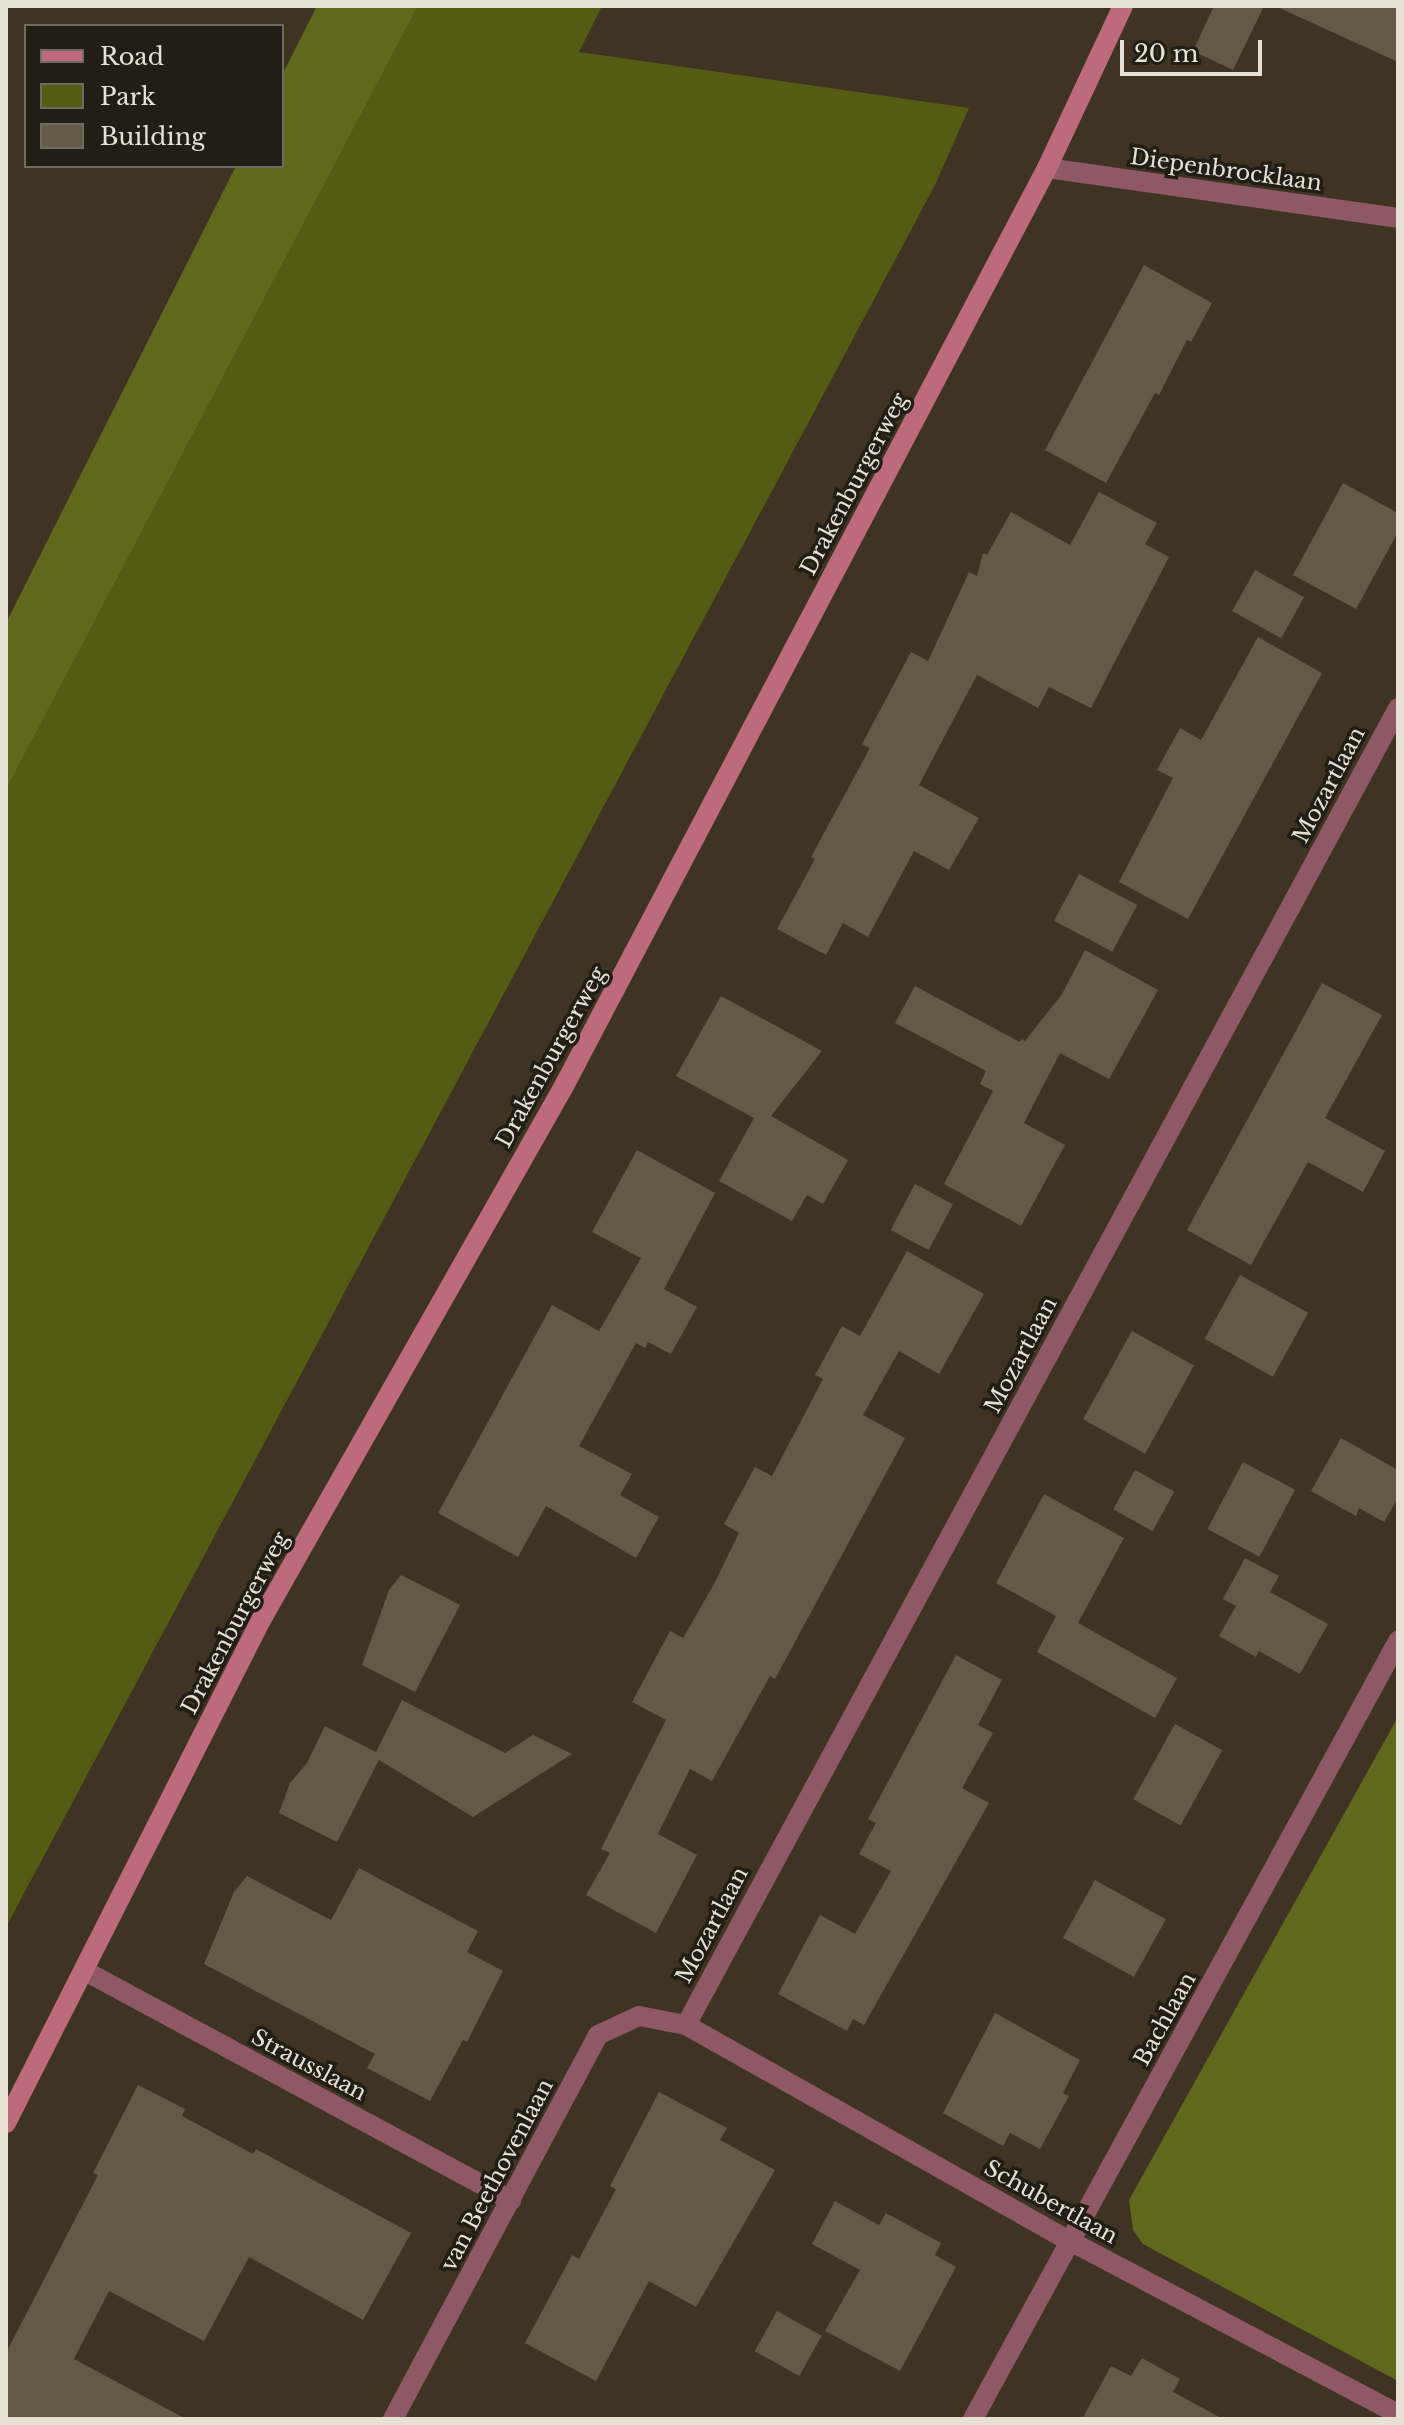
<!DOCTYPE html>
<style>
body{margin:0}
#map{position:relative;width:1404px;height:2425px;overflow:hidden;background:#3f3423;font-family:"Libre Baskerville",serif}
div>[style]{position:absolute}
.green>*{inset:0;background:#565b13}
.forest>*{inset:0;background:#62681b}
.building>*{inset:0;background:#645846;transform-origin:0 0}
.street>*{height:20px;margin:-10px;padding:0 10px;transform-origin:10px;border-radius:10px;background:#8e5964}
.secondary>*{height:20px;margin:-10px;padding:0 10px;transform-origin:10px;border-radius:10px;background:#be6a7d}
span{translate:-50% -50%;white-space:nowrap;text-align:center;line-height:1.15;-webkit-text-stroke:7px #221d15;paint-order:stroke}
.street-label{font-size:22px;color:#e6e0d5}
.frame{position:absolute;inset:0;border:8px solid #e6e0d5;pointer-events:none}
.legend{position:absolute;left:24px;top:24px;width:260px;height:144px;box-sizing:border-box;background:#221d15;border:2px solid #706b62;margin:0;padding:10px 14px;list-style:none;font-size:24px;color:#e6e0d5}
.legend li{display:flex;align-items:center;gap:16px;height:40px}
.legend b{width:40px;border:2px solid #706b62}
.scale{position:absolute;left:1120px;top:40px;width:142px;height:36px;box-sizing:border-box;border:4px solid #e6e0d5;border-top:0;padding-left:10px;font-size:24px;line-height:28px;white-space:nowrap;color:#e6e0d5;-webkit-text-stroke:6px #221d15;paint-order:stroke}
</style>
<div id="map">
<div class="green">
<i style="clip-path:polygon(418px 6px,602px 6px,579px 52px,969px 108px,935px 185px,6px 1927px,6px 790px)"></i>
</div>
<div class="forest">
<i style="clip-path:polygon(317px 6px,418px 6px,6px 790px,6px 623px,236px 166px,282px 166px,282px 75px)"></i>
<i style="clip-path:polygon(1398px 1717px,1398px 2381px,1143px 2244px,1133px 2230px,1129px 2200px)"></i>
</div>
<div class="building">
<i style="clip-path:polygon(1214px 6px,1264px 6px,1233px 70px,1193px 51px)"></i>
<i style="clip-path:polygon(1275px 6px,1398px 6px,1398px 62px)"></i>
<i style="clip-path:polygon(1144px 265px,1212px 303px,1191px 342px,1187px 340px,1159px 395px,1155px 393px,1106px 483px,1045px 450px)"></i>
<i style="clip-path:polygon(1343px 483px,1398px 513px,1398px 532px,1356px 609px,1293px 575px)"></i>
<i style="clip-path:polygon(1099px 492px,1157px 523px,1145px 544px,1169px 557px,1091px 708px,1049px 687px,1038px 708px,977px 675px,919px 785px,979px 818px,949px 870px,914px 851px,868px 937px,843px 923px,826px 955px,777px 929px,815px 859px,811px 857px,870px 748px,862px 744px,911px 652px,928px 661px,969px 572px,977px 576px,983px 553px,987px 555px,1011px 512px,1070px 545px)"></i>
<i style="left:1255px;top:570px;width:56px;height:47px;rotate:29deg"></i>
<i style="clip-path:polygon(1258px 637px,1322px 673px,1188px 919px,1119px 882px,1173px 778px,1157px 770px,1180px 728px,1201px 740px)"></i>
<i style="left:1079px;top:874px;width:66px;height:53px;rotate:28deg"></i>
<i style="clip-path:polygon(1085px 950px,1158px 990px,1109px 1079px,1060px 1053px,1024px 1123px,1065px 1145px,1021px 1226px,944px 1184px,993px 1091px,980px 1084px,986px 1071px,895px 1023px,915px 986px,1020px 1042px,1022px 1039px,1025px 1041px,1062px 994px)"></i>
<i style="clip-path:polygon(1322px 983px,1382px 1015px,1325px 1118px,1385px 1151px,1363px 1192px,1308px 1162px,1251px 1265px,1187px 1230px)"></i>
<i style="clip-path:polygon(721px 996px,822px 1051px,771px 1116px,848px 1160px,823px 1204px,807px 1195px,792px 1221px,719px 1181px,754px 1118px,676px 1076px)"></i>
<i style="clip-path:polygon(637px 1150px,715px 1193px,664px 1289px,697px 1307px,671px 1354px,648px 1342px,645px 1348px,636px 1343px,579px 1446px,632px 1474px,620px 1495px,659px 1517px,636px 1558px,546px 1506px,518px 1557px,438px 1513px,552px 1305px,599px 1331px,641px 1258px,592px 1232px)"></i>
<i style="left:915px;top:1184px;width:43px;height:52px;rotate:28deg"></i>
<i style="clip-path:polygon(907px 1251px,984px 1294px,939px 1374px,899px 1351px,863px 1415px,905px 1438px,775px 1679px,770px 1676px,712px 1781px,690px 1769px,658px 1834px,697px 1855px,656px 1933px,586px 1895px,610px 1853px,601px 1849px,666px 1720px,632px 1702px,670px 1631px,683px 1638px,714px 1584px,739px 1533px,724px 1524px,755px 1467px,772px 1476px,823px 1379px,815px 1375px,842px 1326px,860px 1336px)"></i>
<i style="left:1240px;top:1275px;width:78px;height:73px;rotate:29deg"></i>
<i style="left:1132px;top:1331px;width:71px;height:101px;rotate:29deg"></i>
<i style="clip-path:polygon(1341px 1438px,1398px 1470px,1398px 1498px,1384px 1522px,1359px 1508px,1356px 1516px,1311px 1491px)"></i>
<i style="left:1243px;top:1462px;width:59px;height:76px;rotate:28deg"></i>
<i style="left:1135px;top:1470px;width:45px;height:45px;rotate:29deg"></i>
<i style="clip-path:polygon(1044px 1494px,1124px 1538px,1078px 1623px,1177px 1678px,1155px 1718px,1037px 1652px,1056px 1616px,996px 1583px)"></i>
<i style="clip-path:polygon(1245px 1558px,1279px 1576px,1270px 1592px,1328px 1624px,1300px 1674px,1259px 1651px,1256px 1657px,1219px 1636px,1236px 1606px,1223px 1599px)"></i>
<i style="clip-path:polygon(401px 1575px,460px 1605px,415px 1692px,362px 1665px,389px 1590px)"></i>
<i style="clip-path:polygon(956px 1655px,1002px 1680px,978px 1725px,993px 1733px,962px 1788px,989px 1803px,864px 2025px,853px 2019px,847px 2031px,778px 1994px,820px 1915px,855px 1934px,891px 1871px,859px 1854px,876px 1823px,868px 1819px)"></i>
<i style="clip-path:polygon(402px 1700px,505px 1753px,533px 1735px,572px 1754px,473px 1817px,379px 1760px,337px 1842px,279px 1813px,290px 1783px,307px 1763px,325px 1726px,376px 1752px)"></i>
<i style="left:1175px;top:1724px;width:54px;height:86px;rotate:29deg"></i>
<i style="clip-path:polygon(359px 1868px,478px 1931px,467px 1952px,503px 1971px,467px 2042px,463px 2040px,430px 2101px,367px 2068px,375px 2054px,204px 1964px,234px 1892px,247px 1876px,331px 1920px)"></i>
<i style="left:1095px;top:1880px;width:81px;height:66px;rotate:29deg"></i>
<i style="clip-path:polygon(995px 2013px,1080px 2060px,1063px 2093px,1069px 2096px,1040px 2149px,1010px 2133px,1003px 2146px,943px 2113px)"></i>
<i style="clip-path:polygon(138px 2085px,185px 2109px,182px 2116px,253px 2154px,256px 2149px,411px 2233px,363px 2320px,249px 2257px,204px 2341px,109px 2291px,74px 2359px,186px 2419px,6px 2419px,6px 2353px,98px 2175px,93px 2173px)"></i>
<i style="clip-path:polygon(659px 2092px,727px 2128px,720px 2140px,775px 2170px,696px 2307px,649px 2281px,596px 2381px,525px 2343px,572px 2255px,579px 2259px,616px 2189px,610px 2186px)"></i>
<i style="clip-path:polygon(835px 2201px,879px 2225px,886px 2213px,941px 2243px,935px 2255px,956px 2267px,900px 2371px,825px 2331px,860px 2270px,812px 2244px)"></i>
<i style="left:777px;top:2311px;width:51px;height:46px;rotate:29deg"></i>
<i style="clip-path:polygon(1142px 2358px,1180px 2379px,1173px 2392px,1223px 2419px,1082px 2419px,1111px 2366px,1131px 2376px)"></i>
</div>
<div class="street">
<i style="left:1047px;top:168px;width:355px;rotate:8.1deg"></i>
<i style="left:85px;top:1971px;width:484px;rotate:28.3deg"></i>
<i style="left:686px;top:2025px;width:1497px;rotate:-61.6deg"></i>
<i style="left:393px;top:2419px;width:435px;rotate:-61.9deg"></i>
<i style="left:598px;top:2035px;width:45px;rotate:-24.9deg"></i>
<i style="left:639px;top:2016px;width:48px;rotate:10.8deg"></i>
<i style="left:686px;top:2025px;width:441px;rotate:29.4deg"></i>
<i style="left:1070px;top:2241px;width:371px;rotate:27.8deg"></i>
<i style="left:973px;top:2419px;width:887px;rotate:-61.35deg"></i>
</div>
<div class="secondary">
<i style="left:6px;top:2123px;width:564px;rotate:-63.12deg"></i>
<i style="left:261px;top:1620px;width:614px;rotate:-60.43deg"></i>
<i style="left:564px;top:1086px;width:1037px;rotate:-62.25deg"></i>
<i style="left:1047px;top:168px;width:179px;rotate:-64.9deg"></i>
</div>
<div class="street-label">
<span style="left:1226px;top:170px;rotate:8deg">Diepenbrocklaan</span>
<span style="left:854px;top:484px;rotate:-62deg">Drakenburgerweg</span>
<span style="left:1329px;top:785px;rotate:-62deg">Mozartlaan</span>
<span style="left:551px;top:1057px;rotate:-61deg">Drakenburgerweg</span>
<span style="left:1021px;top:1355px;rotate:-62deg">Mozartlaan</span>
<span style="left:235px;top:1623px;rotate:-62deg">Drakenburgerweg</span>
<span style="left:712px;top:1925px;rotate:-62deg">Mozartlaan</span>
<span style="left:1165px;top:2019px;rotate:-61deg">Bachlaan</span>
<span style="left:309px;top:2065px;rotate:28deg">Strausslaan</span>
<span style="left:497px;top:2175px;rotate:-62deg">van Beethovenlaan</span>
<span style="left:1051px;top:2202px;rotate:29deg">Schubertlaan</span>
</div>
<div class="frame"></div>
<ul class="legend">
<li><b style="height:10px;background:#be6a7d"></b>Road</li>
<li><b style="height:22px;background:#565b13"></b>Park</li>
<li><b style="height:22px;background:#645846"></b>Building</li>
</ul>
<div class="scale">20 m</div>
</div>
